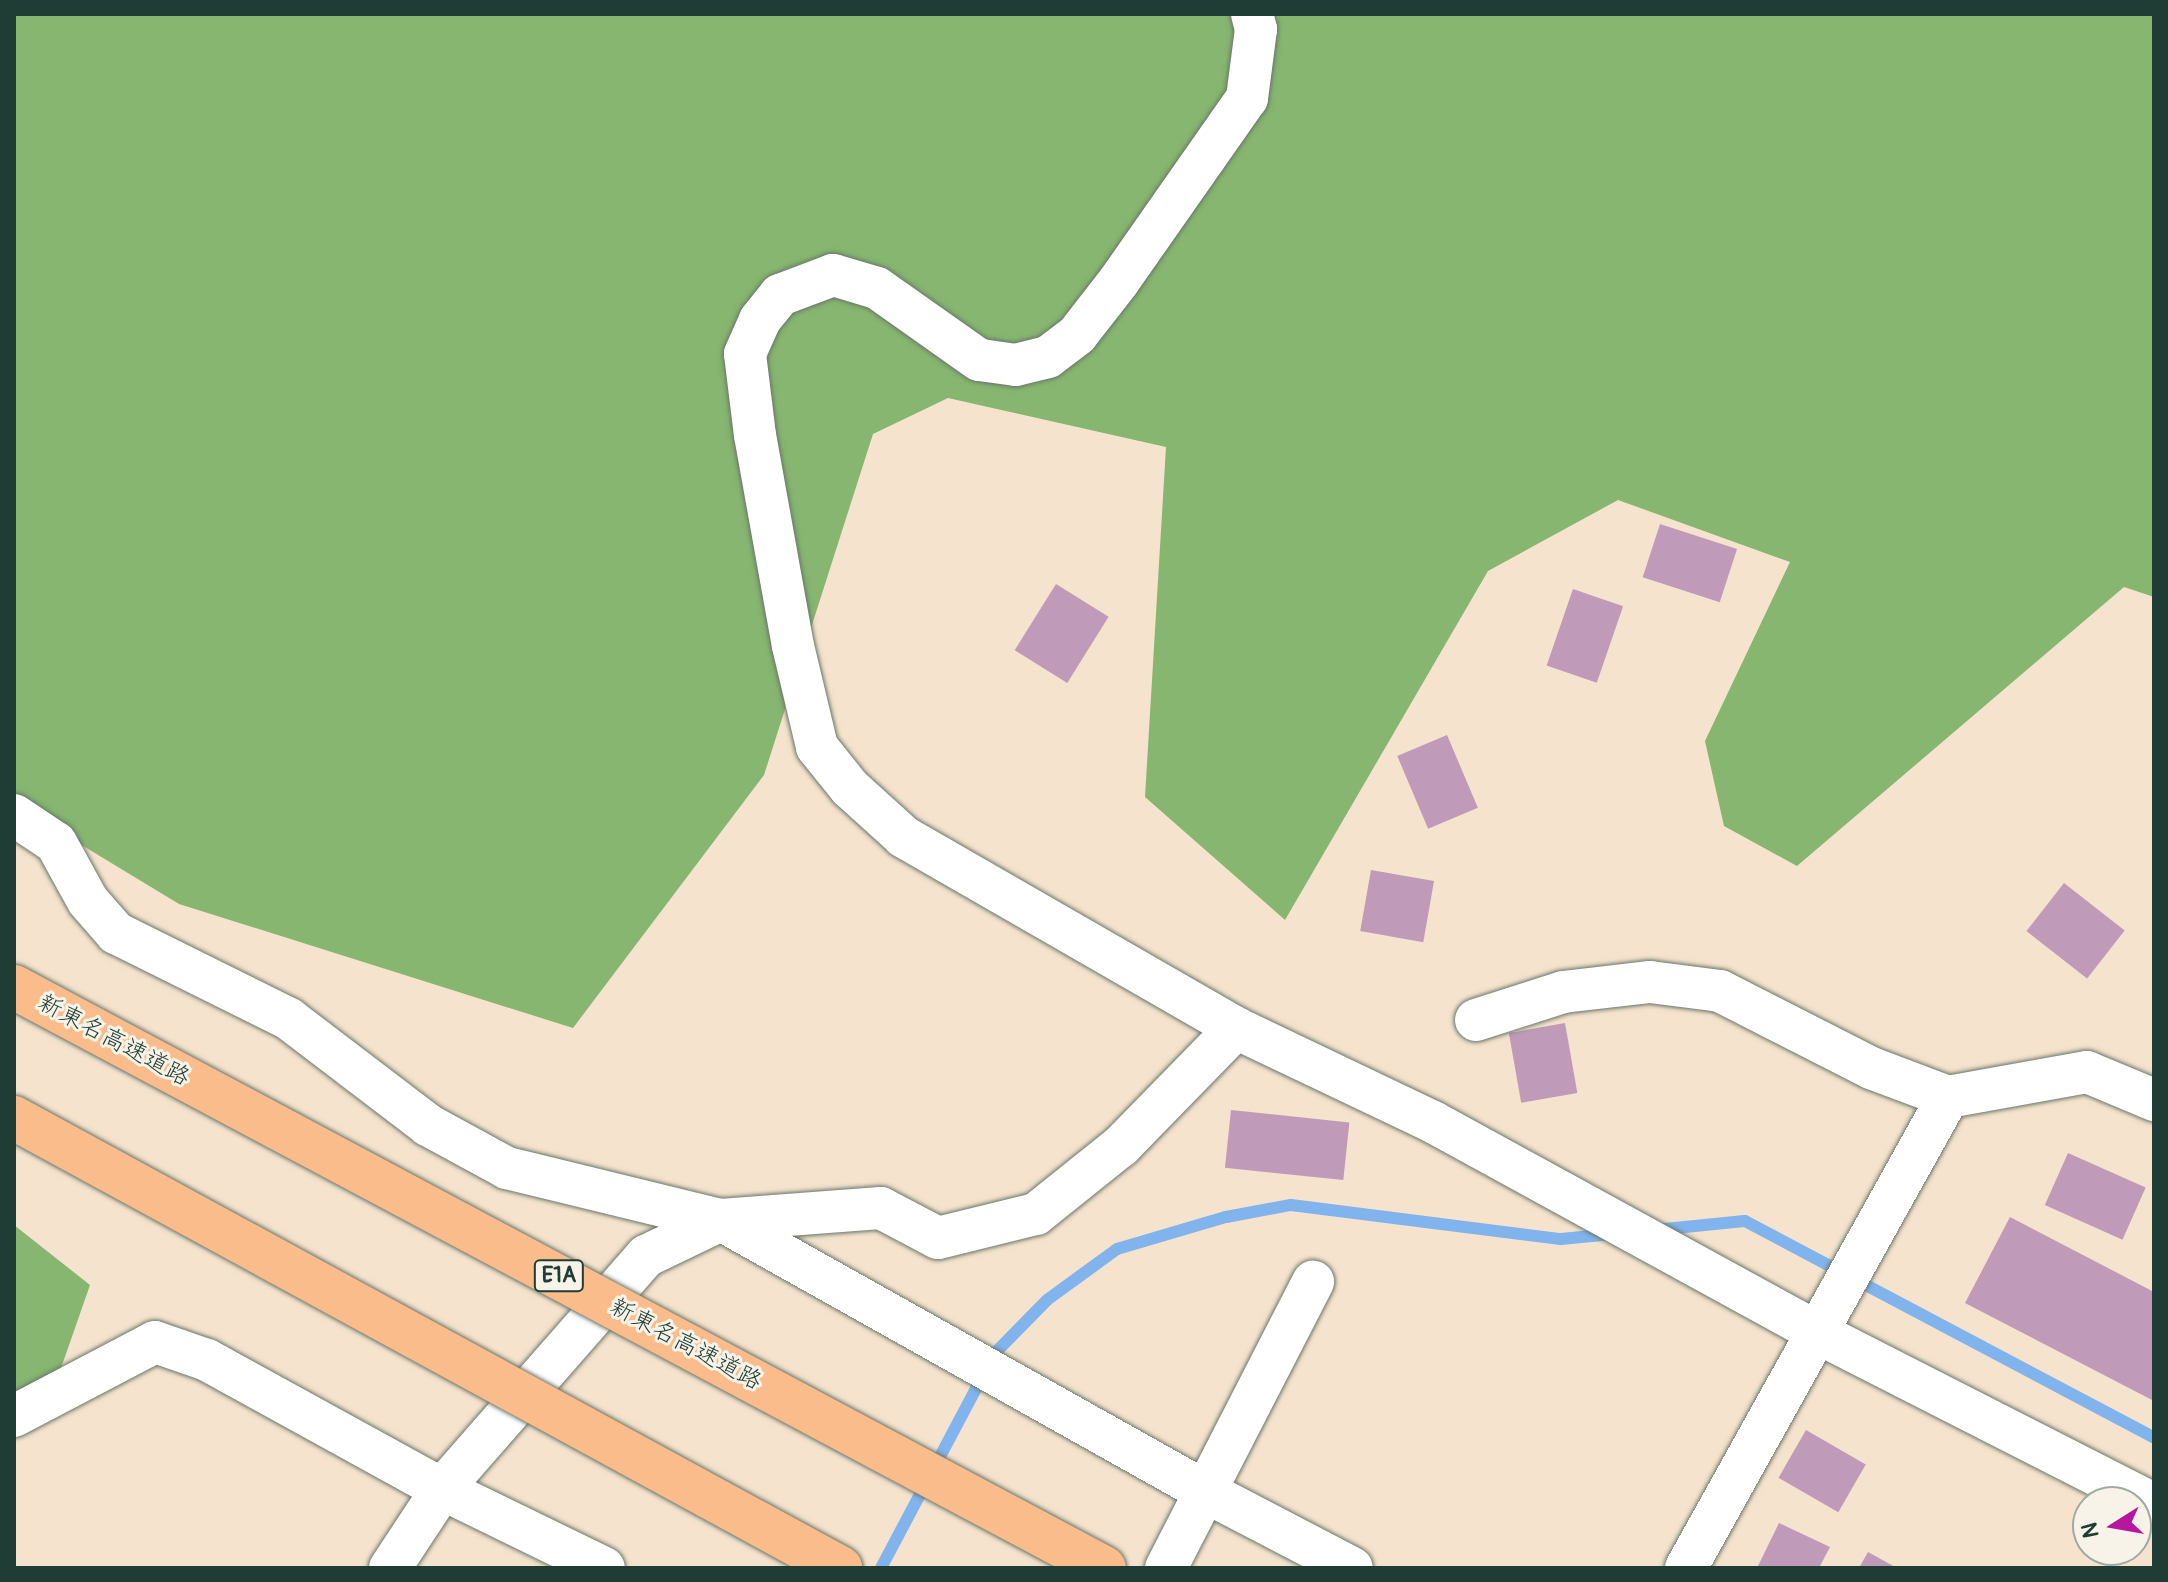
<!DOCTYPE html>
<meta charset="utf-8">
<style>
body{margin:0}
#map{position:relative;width:2168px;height:1582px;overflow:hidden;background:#f5e3cd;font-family:Pangolin,"Klee One",sans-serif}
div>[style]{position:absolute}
.forest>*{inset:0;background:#86b66f}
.stream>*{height:12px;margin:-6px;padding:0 6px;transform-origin:6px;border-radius:6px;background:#81b3ed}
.building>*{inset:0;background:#bf9ab9;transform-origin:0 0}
.roads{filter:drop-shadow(0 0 2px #6a776a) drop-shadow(0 0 2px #6a776a)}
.minor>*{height:42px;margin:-21px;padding:0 21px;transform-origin:21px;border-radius:21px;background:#fff}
.bridges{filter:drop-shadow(0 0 2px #6a776a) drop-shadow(0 0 2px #6a776a)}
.highway-bridge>*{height:44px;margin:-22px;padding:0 22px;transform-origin:22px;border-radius:22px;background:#fabc8b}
span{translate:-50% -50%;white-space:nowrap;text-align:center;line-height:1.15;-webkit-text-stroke:6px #f7f3e8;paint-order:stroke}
.shield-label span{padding:2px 6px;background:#f7f3e8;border:2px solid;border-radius:6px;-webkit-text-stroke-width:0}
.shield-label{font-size:22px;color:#1f3d34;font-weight:700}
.street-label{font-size:24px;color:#1f3d34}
.frame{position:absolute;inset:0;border:16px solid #1f3d34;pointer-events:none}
.north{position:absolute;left:2072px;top:1486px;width:80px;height:80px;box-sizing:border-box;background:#f7f3e8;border:2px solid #a1aaa0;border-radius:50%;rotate:259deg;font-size:22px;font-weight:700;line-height:32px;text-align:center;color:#1f3d34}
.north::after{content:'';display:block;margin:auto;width:28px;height:36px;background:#b5179e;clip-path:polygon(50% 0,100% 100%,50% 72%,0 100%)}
</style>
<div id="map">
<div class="forest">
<i style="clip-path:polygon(14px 14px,2154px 14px,2154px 597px,2124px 587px,1797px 866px,1724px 826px,1705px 741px,1790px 562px,1618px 500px,1488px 571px,1285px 920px,1145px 797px,1166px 447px,948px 398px,873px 434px,764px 775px,573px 1028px,179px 904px,14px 804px)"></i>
<i style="clip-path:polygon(14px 1225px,90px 1285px,60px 1371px,14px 1401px)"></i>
</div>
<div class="stream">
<i style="left:1655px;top:1230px;width:90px;rotate:-5.7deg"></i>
<i style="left:1745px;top:1221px;width:463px;rotate:27.9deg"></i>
<i style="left:881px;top:1568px;width:243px;rotate:-62.1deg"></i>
<i style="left:995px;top:1353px;width:74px;rotate:-45.5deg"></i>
<i style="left:1047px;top:1300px;width:87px;rotate:-36.1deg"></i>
<i style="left:1117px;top:1249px;width:114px;rotate:-16.4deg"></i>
<i style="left:1226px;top:1217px;width:66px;rotate:-10.5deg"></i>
<i style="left:1291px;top:1205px;width:272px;rotate:7.2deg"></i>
<i style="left:1561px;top:1239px;width:52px;rotate:-5.5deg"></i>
</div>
<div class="building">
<i style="left:1660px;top:524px;width:81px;height:56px;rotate:18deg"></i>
<i style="left:1056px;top:584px;width:62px;height:78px;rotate:32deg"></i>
<i style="left:1573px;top:589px;width:53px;height:81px;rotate:19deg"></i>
<i style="left:1447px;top:735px;width:79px;height:54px;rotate:67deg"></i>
<i style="left:1371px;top:870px;width:64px;height:62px;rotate:10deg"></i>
<i style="left:2064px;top:883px;width:77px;height:61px;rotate:38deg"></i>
<i style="left:1565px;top:1023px;width:71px;height:57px;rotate:80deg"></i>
<i style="left:1231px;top:1110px;width:119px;height:58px;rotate:6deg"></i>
<i style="left:2068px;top:1153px;width:85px;height:57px;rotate:24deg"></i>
<i style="clip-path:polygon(2010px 1217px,2154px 1292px,2154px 1401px,1965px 1303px)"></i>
<i style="left:1806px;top:1430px;width:69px;height:55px;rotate:30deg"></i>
<i style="clip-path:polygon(1779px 1523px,1830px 1547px,1819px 1568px,1757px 1568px)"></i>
<i style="clip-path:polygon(1868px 1552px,1897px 1568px,1859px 1568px)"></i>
</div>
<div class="roads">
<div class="minor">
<i style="left:1252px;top:14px;width:16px;rotate:75deg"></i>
<i style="left:1256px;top:29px;width:70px;rotate:97.4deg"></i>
<i style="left:1247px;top:98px;width:223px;rotate:125deg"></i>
<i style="left:1119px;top:281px;width:68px;rotate:127.9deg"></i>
<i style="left:1077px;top:335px;width:36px;rotate:143deg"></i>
<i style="left:1048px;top:357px;width:33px;rotate:166deg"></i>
<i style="left:1016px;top:365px;width:37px;rotate:-172deg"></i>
<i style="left:979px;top:360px;width:125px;rotate:-144.8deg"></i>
<i style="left:877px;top:288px;width:46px;rotate:-163.5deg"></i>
<i style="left:833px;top:275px;width:57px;rotate:159.3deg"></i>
<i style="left:780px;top:295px;width:32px;rotate:129deg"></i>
<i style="left:760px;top:320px;width:37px;rotate:114deg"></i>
<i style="left:745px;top:354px;width:82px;rotate:83deg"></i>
<i style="left:755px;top:435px;width:214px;rotate:79.8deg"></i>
<i style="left:793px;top:646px;width:104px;rotate:76.6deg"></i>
<i style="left:817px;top:747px;width:53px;rotate:51.2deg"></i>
<i style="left:850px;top:788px;width:73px;rotate:42.2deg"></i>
<i style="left:904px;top:837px;width:383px;rotate:29.9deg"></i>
<i style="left:1236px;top:1028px;width:218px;rotate:25.5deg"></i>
<i style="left:1433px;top:1122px;width:437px;rotate:28.7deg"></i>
<i style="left:1816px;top:1332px;width:379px;rotate:27deg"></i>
<i style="left:14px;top:815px;width:50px;rotate:33.7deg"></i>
<i style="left:56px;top:843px;width:66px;rotate:61.1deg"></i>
<i style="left:88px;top:901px;width:43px;rotate:48.8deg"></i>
<i style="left:116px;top:933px;width:193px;rotate:26.4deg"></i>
<i style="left:289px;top:1019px;width:175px;rotate:37.3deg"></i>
<i style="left:428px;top:1125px;width:90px;rotate:28.6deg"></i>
<i style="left:507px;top:1168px;width:220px;rotate:13.7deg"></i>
<i style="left:721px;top:1220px;width:558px;rotate:29.27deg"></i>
<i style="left:1208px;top:1493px;width:162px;rotate:27.5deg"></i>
<i style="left:1476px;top:1020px;width:91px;rotate:-17.8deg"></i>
<i style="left:1563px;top:992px;width:88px;rotate:-6.6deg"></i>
<i style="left:1650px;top:982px;width:71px;rotate:7.3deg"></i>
<i style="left:1720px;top:991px;width:169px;rotate:27deg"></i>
<i style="left:1871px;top:1068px;width:82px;rotate:20.6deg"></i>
<i style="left:1948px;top:1097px;width:141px;rotate:-10.2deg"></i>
<i style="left:2087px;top:1072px;width:73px;rotate:22.7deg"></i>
<i style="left:14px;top:1416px;width:159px;rotate:-27.7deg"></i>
<i style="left:155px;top:1342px;width:55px;rotate:19.1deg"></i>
<i style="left:207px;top:1360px;width:268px;rotate:28.8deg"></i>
<i style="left:442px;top:1489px;width:180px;rotate:26deg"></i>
<i style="left:390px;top:1568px;width:95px;rotate:-56.6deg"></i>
<i style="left:442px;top:1489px;width:310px;rotate:-48.8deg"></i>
<i style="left:646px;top:1256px;width:83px;rotate:-25.6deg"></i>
<i style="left:721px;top:1220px;width:160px;rotate:-4.3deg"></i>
<i style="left:881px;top:1208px;width:64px;rotate:27.8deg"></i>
<i style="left:938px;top:1238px;width:101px;rotate:-13.8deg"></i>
<i style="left:1036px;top:1214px;width:109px;rotate:-38.7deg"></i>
<i style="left:1121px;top:1146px;width:165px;rotate:-45.7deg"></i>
<i style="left:1166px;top:1568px;width:322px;rotate:-62.8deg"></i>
<i style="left:1686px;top:1568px;width:539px;rotate:-60.91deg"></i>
</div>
</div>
<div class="bridges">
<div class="highway-bridge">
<i style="left:14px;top:987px;width:1235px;rotate:28.06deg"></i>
<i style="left:14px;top:1118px;width:941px;rotate:28.58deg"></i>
</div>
</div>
<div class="shield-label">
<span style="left:559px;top:1276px">E1A</span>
</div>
<div class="street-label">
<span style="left:114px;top:1040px;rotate:28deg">新東名高速道路</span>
<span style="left:686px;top:1344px;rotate:28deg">新東名高速道路</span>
</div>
<div class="frame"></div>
<div class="north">N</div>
</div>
